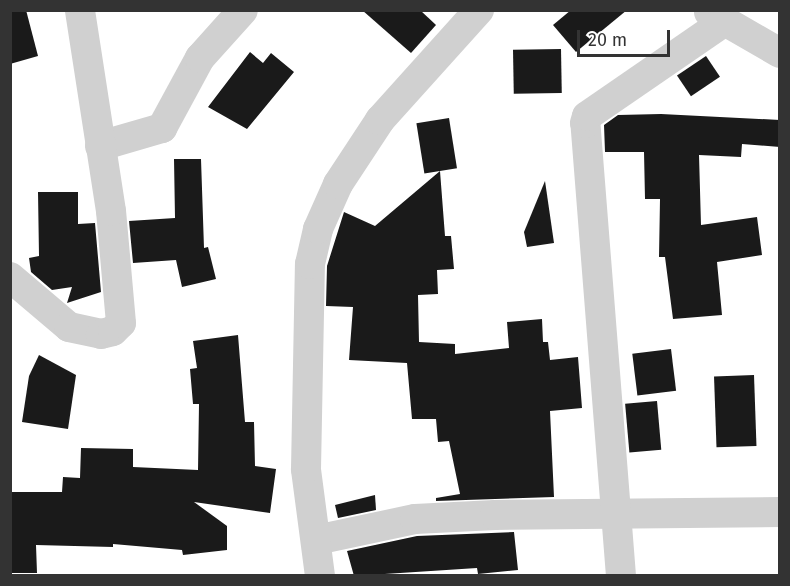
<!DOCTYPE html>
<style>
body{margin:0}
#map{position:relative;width:790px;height:586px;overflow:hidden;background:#fff;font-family:"Fira Sans",sans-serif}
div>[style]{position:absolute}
.building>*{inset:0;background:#1a1a1a;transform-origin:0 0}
.minor>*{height:30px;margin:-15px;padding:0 15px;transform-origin:15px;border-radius:15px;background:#d0d0d0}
span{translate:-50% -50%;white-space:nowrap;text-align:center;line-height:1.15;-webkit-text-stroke:6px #fff;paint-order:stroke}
.frame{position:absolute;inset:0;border:12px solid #333;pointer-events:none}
.scale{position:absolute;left:577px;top:30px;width:93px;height:27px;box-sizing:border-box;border:3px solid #333;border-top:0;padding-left:8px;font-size:18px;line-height:21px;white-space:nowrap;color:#333;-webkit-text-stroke:4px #fff;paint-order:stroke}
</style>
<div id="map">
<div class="building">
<i style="clip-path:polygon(10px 10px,26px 10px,38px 56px,10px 64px)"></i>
<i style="clip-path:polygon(362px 10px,420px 10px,436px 25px,411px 53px)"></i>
<i style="clip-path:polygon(571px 10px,627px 10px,576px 52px,553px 25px)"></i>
<i style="left:561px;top:49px;width:44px;height:48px;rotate:89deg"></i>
<i style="clip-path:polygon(250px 52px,263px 63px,271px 53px,294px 72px,247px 129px,208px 107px)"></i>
<i style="left:706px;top:56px;width:25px;height:35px;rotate:56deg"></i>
<i style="clip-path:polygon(661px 114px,780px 120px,780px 147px,742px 144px,741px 157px,699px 155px,701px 225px,757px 217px,762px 255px,717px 262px,722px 315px,673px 319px,665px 257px,659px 257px,660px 199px,645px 199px,644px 152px,605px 152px,604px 125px,618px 115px)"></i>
<i style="left:449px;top:118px;width:51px;height:33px;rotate:81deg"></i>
<i style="clip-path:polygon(174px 159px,201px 159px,204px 248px,208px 247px,216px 279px,182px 287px,176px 260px,133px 263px,129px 221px,175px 218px)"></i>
<i style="clip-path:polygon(440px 171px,445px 236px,451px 236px,454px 269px,437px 270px,438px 294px,418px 295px,419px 342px,455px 344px,455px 354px,509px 348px,507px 322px,542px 319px,543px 342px,548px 342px,550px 360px,578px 357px,582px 408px,550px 411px,554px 497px,436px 501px,436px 498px,460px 494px,449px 441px,438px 442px,436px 419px,412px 419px,407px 363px,349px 360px,353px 307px,326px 306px,327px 266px,344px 212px,375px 226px)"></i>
<i style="clip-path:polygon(545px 181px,554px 243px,527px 247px,524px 232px)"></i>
<i style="clip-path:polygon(38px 192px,78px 192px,78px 224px,95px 223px,101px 292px,67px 303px,72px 287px,52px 290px,31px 272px,29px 258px,39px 256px)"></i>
<i style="clip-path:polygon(238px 335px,245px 422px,254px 422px,255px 466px,276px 469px,270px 513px,194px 502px,227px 526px,227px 550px,183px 555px,182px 550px,113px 544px,113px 547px,36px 545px,37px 573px,10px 573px,10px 492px,62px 492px,63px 477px,80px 478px,81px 448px,133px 449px,133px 467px,198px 470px,199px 404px,193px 404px,190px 369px,197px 368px,193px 341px)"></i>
<i style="left:671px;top:349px;width:42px;height:39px;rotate:83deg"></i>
<i style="clip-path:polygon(39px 355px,76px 375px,68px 429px,22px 422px,29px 376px)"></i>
<i style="left:754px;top:375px;width:71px;height:40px;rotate:88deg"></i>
<i style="left:657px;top:401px;width:49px;height:32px;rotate:85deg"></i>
<i style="clip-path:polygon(375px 495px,376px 510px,338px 518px,335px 505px)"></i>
<i style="clip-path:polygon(514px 532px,518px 570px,478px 574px,477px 568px,354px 576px,347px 551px,417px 536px)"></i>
</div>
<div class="minor">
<i style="left:709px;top:12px;width:82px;rotate:30deg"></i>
<i style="left:100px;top:146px;width:65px;rotate:-16.2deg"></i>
<i style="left:162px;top:128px;width:80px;rotate:-61.5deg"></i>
<i style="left:200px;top:58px;width:64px;rotate:-48.1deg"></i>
<i style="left:10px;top:277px;width:77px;rotate:40.3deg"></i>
<i style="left:69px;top:327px;width:33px;rotate:12deg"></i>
<i style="left:101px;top:334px;width:12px;rotate:-14deg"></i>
<i style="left:113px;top:331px;width:11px;rotate:-45deg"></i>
<i style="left:121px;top:323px;width:112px;rotate:-95.1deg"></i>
<i style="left:111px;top:211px;width:203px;rotate:-98.8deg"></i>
<i style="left:316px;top:540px;width:101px;rotate:-12deg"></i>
<i style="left:415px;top:519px;width:80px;rotate:-2.9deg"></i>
<i style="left:495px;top:515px;width:285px;rotate:-0.6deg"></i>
<i style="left:320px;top:576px;width:108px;rotate:-97.5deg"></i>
<i style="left:306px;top:469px;width:205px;rotate:-88.9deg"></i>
<i style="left:310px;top:264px;width:36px;rotate:-77deg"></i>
<i style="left:318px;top:229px;width:49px;rotate:-66deg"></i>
<i style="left:338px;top:184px;width:77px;rotate:-56.7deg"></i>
<i style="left:380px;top:120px;width:148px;rotate:-48deg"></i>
<i style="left:621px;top:576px;width:454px;rotate:-94.5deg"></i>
<i style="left:585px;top:123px;width:7px;rotate:-74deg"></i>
<i style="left:587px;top:116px;width:166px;rotate:-34.5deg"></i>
</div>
<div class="frame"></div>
<div class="scale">20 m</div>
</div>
